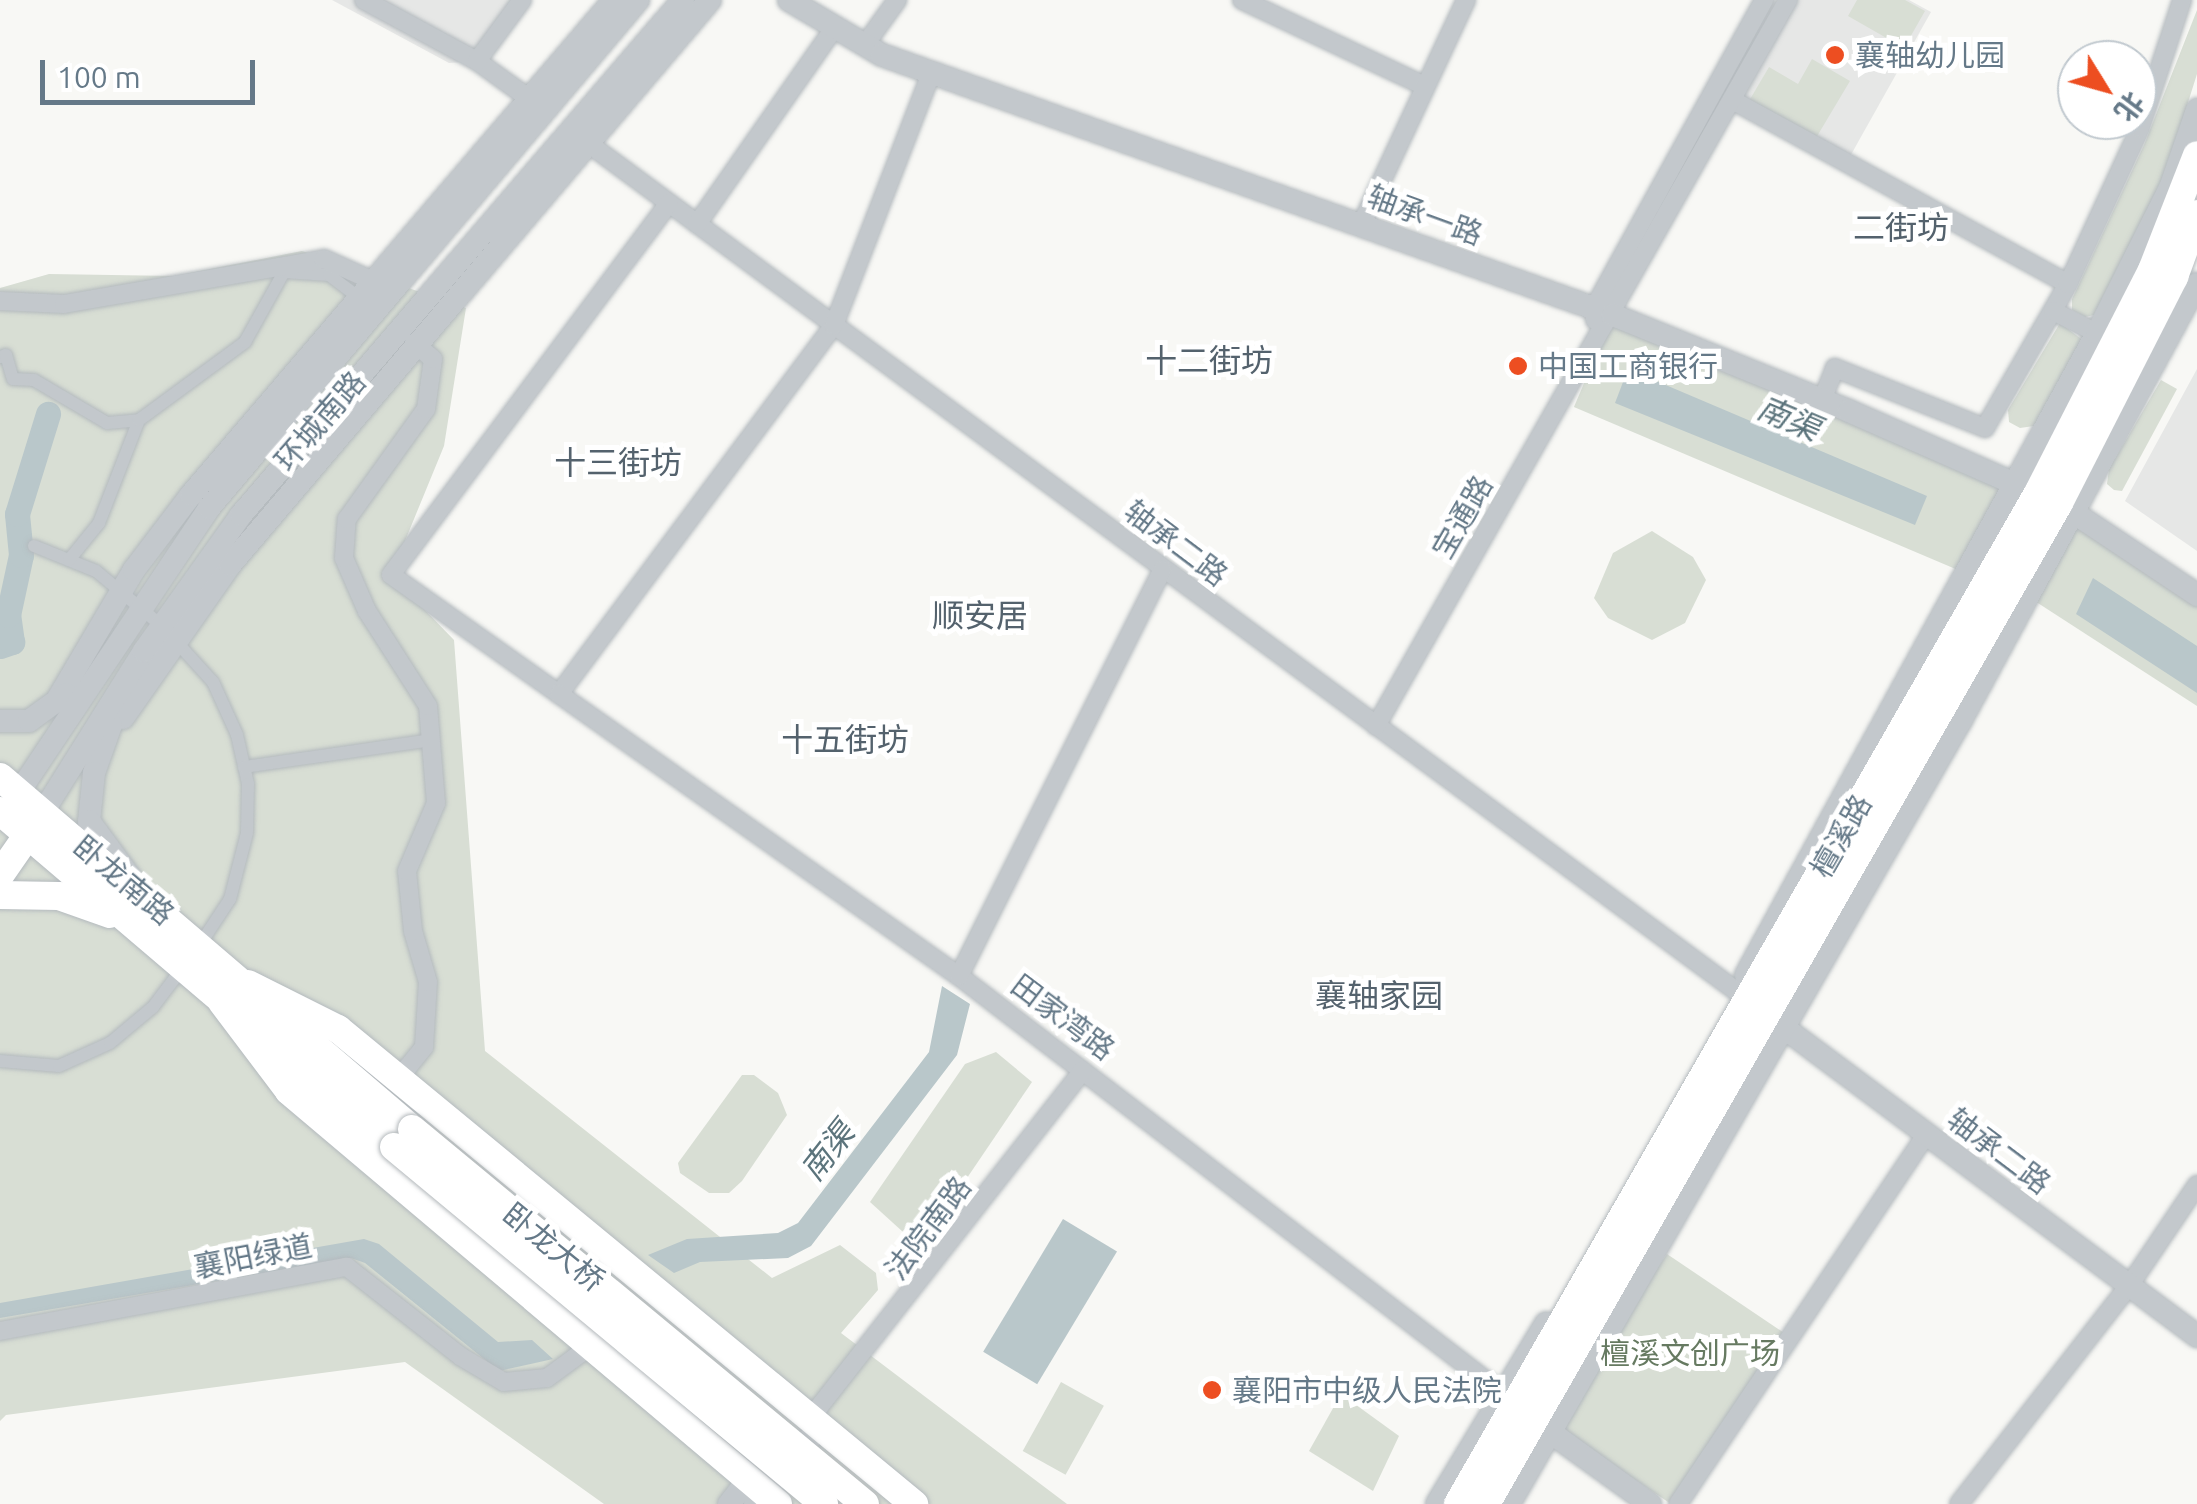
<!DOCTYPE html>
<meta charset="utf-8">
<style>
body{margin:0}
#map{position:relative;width:2197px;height:1504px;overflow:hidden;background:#f8f8f5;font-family:Ubuntu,"Noto Sans SC",sans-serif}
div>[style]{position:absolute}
.built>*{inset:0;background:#e6e7e6}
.green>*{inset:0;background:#d8ded4;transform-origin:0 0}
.water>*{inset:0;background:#b9c7ca;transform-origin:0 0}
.river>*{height:25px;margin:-12.5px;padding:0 12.5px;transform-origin:12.5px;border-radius:12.5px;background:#b9c7ca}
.roads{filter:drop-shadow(0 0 2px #b4babe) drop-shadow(0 0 2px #b4babe)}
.pedestrian>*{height:12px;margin:-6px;padding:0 6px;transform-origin:6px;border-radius:6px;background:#c3c8cc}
.minor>*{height:18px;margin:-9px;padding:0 9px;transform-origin:9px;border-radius:9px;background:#c3c8cc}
.tertiary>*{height:22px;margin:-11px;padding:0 11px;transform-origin:11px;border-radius:11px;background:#c3c8cc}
.primary>*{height:28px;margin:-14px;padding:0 14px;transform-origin:14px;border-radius:14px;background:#fff}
.trunk>*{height:28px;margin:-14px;padding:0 14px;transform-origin:14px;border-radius:14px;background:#fff}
.bridges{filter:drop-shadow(0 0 2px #b4b9bc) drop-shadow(0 0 2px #b4b9bc)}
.trunk-bridge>*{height:28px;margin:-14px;padding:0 14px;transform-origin:14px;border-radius:14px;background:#fff}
.dots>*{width:28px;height:28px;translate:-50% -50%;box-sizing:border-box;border:5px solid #fff;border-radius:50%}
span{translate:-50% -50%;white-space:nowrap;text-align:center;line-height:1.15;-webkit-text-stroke:10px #fff;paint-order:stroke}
.poi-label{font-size:30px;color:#657988}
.left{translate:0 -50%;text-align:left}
.street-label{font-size:30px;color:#657988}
.park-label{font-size:30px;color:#667a61}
.neighbourhood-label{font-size:32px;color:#54626d}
.water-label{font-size:32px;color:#5c747c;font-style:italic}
.north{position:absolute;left:2057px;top:40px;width:100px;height:100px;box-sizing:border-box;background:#fff;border:2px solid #c1c9cf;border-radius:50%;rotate:127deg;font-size:28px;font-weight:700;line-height:40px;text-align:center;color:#657988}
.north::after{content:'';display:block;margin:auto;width:35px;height:45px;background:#ed4e21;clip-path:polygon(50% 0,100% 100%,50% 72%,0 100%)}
.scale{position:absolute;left:40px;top:60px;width:215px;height:45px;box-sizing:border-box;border:5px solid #657988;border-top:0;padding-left:12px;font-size:30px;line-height:35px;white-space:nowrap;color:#657988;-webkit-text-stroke:8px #fff;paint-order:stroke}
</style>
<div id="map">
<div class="built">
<i style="clip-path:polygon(332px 0,523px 0,477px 61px,449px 63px)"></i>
<i style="clip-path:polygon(1794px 0,1909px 0,1931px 12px,1848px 160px,1739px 99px)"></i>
<i style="clip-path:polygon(2197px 369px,2197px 551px,2125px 501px)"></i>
</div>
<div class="green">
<i style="clip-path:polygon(1857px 0,1905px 0,1925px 11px,1904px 48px,1848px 16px)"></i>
<i style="clip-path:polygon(2197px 10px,2197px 74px,2166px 172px,2094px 315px,2085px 317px,2072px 310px,2072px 299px,2144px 145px)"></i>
<i style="clip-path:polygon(1812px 59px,1850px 81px,1816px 138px,1749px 101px,1769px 67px,1798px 84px)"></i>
<i style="clip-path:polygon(302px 251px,466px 308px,444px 446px,391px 575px,454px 640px,485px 1051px,772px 1278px,840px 1245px,876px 1273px,878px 1290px,841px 1333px,1067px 1504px,604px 1504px,405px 1362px,6px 1415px,0 1421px,0 288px,49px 274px,174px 276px)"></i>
<i style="left:1613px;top:315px;width:437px;height:100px;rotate:23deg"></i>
<i style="clip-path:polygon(2060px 323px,2084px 341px,2034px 426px,2020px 428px,2009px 422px,2008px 410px)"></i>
<i style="clip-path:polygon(2161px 380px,2177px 389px,2122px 491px,2114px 490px,2107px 484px,2109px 469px)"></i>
<i style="clip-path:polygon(2077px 514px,2197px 595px,2197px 706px,2030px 598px)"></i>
<i style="clip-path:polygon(1652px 531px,1693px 557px,1706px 580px,1685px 623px,1652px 640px,1608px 618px,1594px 598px,1613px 553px)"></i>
<i style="clip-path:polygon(996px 1052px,1032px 1082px,927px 1237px,914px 1242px,870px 1202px,965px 1064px)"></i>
<i style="clip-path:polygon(742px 1075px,754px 1075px,778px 1093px,787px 1115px,742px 1181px,729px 1193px,709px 1193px,680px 1173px,678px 1163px)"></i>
<i style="left:1667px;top:1254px;width:144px;height:205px;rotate:34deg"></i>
<i style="left:1061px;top:1382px;width:49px;height:79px;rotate:29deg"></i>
<i style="clip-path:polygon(1341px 1394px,1399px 1436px,1373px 1491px,1309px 1451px)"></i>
</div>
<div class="water">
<i style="clip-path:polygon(1628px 369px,1927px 496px,1915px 525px,1615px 403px)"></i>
<i style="clip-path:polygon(2093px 578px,2197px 646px,2197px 693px,2076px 614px)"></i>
<i style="clip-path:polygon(942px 986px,970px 1004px,957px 1055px,811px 1246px,788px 1258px,700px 1262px,674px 1273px,648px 1255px,687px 1239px,778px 1233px,798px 1223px,929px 1052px)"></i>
<i style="left:1063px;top:1219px;width:63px;height:155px;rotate:31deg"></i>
<i style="clip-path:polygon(364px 1239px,379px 1244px,498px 1342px,532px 1340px,553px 1359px,499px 1371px,365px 1263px,351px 1258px,0 1318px,0 1303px)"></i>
</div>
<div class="river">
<i style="left:0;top:646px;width:13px;rotate:-18deg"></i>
<i style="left:12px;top:642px;width:27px;rotate:-98deg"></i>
<i style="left:8px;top:615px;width:61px;rotate:-77.8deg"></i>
<i style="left:21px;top:555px;width:41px;rotate:-95.6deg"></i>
<i style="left:17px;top:514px;width:105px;rotate:-72.8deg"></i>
</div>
<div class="roads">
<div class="pedestrian">
<i style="left:0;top:357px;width:6px;rotate:-18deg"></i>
<i style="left:6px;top:355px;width:25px;rotate:74deg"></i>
<i style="left:13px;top:379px;width:21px;rotate:3deg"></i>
<i style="left:34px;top:380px;width:85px;rotate:30.5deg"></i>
<i style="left:107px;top:423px;width:32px;rotate:-5deg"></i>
<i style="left:34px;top:546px;width:67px;rotate:22deg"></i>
<i style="left:96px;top:571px;width:86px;rotate:39.8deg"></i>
<i style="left:162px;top:626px;width:76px;rotate:47.7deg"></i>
<i style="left:213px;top:682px;width:58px;rotate:65.6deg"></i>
<i style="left:237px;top:735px;width:50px;rotate:77.3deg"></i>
<i style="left:248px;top:784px;width:49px;rotate:91.2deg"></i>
<i style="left:247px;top:833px;width:68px;rotate:104.4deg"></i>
<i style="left:230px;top:899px;width:56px;rotate:123.4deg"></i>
<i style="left:69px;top:560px;width:48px;rotate:-51deg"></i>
<i style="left:99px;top:523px;width:110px;rotate:-68.8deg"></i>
<i style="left:139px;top:420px;width:132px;rotate:-36.3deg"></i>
<i style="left:245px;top:342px;width:80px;rotate:-60.9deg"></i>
<i style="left:284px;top:272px;width:45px;rotate:3.8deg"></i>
<i style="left:329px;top:275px;width:38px;rotate:37deg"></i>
<i style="left:244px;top:767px;width:189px;rotate:-8.2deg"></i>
<i style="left:0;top:1061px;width:59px;rotate:4.8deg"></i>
<i style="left:59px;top:1066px;width:56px;rotate:-24.3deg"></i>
<i style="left:110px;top:1043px;width:56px;rotate:-39.9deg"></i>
<i style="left:153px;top:1007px;width:51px;rotate:-52.9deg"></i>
</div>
<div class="minor">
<i style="left:364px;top:0;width:128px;rotate:28.4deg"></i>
<i style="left:477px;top:61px;width:75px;rotate:35.8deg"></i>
<i style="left:1242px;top:0;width:202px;rotate:25.2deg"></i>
<i style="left:864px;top:46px;width:57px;rotate:-54.3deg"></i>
<i style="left:477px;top:61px;width:76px;rotate:-53.6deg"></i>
<i style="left:1732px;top:100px;width:383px;rotate:28.7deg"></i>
<i style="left:2068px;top:284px;width:166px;rotate:120deg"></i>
<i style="left:1985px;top:428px;width:162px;rotate:-158.2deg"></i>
<i style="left:1835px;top:368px;width:35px;rotate:112deg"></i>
<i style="left:581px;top:138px;width:1449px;rotate:36.44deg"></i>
<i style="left:669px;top:203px;width:464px;rotate:126.8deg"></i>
<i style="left:391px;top:575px;width:206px;rotate:35.3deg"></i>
<i style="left:559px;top:694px;width:460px;rotate:-53.3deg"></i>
<i style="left:834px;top:325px;width:270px;rotate:-68.9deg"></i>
<i style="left:1362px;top:223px;width:246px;rotate:-65deg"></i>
<i style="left:697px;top:224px;width:237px;rotate:-55deg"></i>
<i style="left:2068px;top:284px;width:172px;rotate:-65.2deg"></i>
<i style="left:2140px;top:128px;width:135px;rotate:-71.8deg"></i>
<i style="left:0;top:301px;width:64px;rotate:2.7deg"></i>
<i style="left:64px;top:304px;width:264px;rotate:-9.8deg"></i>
<i style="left:324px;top:259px;width:51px;rotate:24.1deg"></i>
<i style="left:2053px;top:311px;width:49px;rotate:26.6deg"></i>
<i style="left:1595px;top:320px;width:12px;rotate:-95deg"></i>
<i style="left:1594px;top:308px;width:352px;rotate:-61.1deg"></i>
<i style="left:559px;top:694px;width:489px;rotate:35.2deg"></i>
<i style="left:959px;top:976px;width:695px;rotate:37.51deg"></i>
<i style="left:1376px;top:726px;width:835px;rotate:-60.43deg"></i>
<i style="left:959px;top:976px;width:454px;rotate:-63.4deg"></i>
<i style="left:399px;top:1078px;width:40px;rotate:-51deg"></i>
<i style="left:424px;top:1047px;width:65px;rotate:-86.5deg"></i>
<i style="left:428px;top:982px;width:53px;rotate:-106.4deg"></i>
<i style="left:413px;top:931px;width:60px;rotate:-95.7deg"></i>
<i style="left:407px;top:871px;width:74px;rotate:-66.9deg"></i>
<i style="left:436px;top:803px;width:97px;rotate:-94.7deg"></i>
<i style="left:428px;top:706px;width:113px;rotate:-122.7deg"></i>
<i style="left:367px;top:611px;width:58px;rotate:-113.5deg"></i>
<i style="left:344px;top:558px;width:39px;rotate:-86deg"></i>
<i style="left:347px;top:519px;width:135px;rotate:-54.3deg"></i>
<i style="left:426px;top:409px;width:50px;rotate:-82deg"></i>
<i style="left:433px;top:359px;width:25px;rotate:-140deg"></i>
<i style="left:0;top:1331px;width:353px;rotate:-10.5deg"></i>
<i style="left:347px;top:1267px;width:144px;rotate:38.2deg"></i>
<i style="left:460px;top:1356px;width:51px;rotate:30.6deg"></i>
<i style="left:504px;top:1382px;width:43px;rotate:-5.3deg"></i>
<i style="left:547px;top:1378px;width:52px;rotate:-36.4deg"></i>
<i style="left:812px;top:1416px;width:439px;rotate:-51.9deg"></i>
<i style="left:1678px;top:1504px;width:446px;rotate:-56.1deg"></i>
<i style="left:1959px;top:1504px;width:276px;rotate:-52.1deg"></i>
<i style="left:2129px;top:1286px;width:122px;rotate:-56deg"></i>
</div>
<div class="tertiary">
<i style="left:789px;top:0;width:108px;rotate:30.6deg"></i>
<i style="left:882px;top:55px;width:776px;rotate:19.58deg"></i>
<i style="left:1613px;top:315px;width:255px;rotate:22.1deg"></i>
<i style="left:1849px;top:411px;width:229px;rotate:23.7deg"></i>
<i style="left:2059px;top:503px;width:166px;rotate:33.7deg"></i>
<i style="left:57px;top:700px;width:151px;rotate:-59.4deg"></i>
<i style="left:134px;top:570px;width:94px;rotate:-52.8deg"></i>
<i style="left:191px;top:495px;width:651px;rotate:-49.48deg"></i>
<i style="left:123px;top:718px;width:187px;rotate:-55deg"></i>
<i style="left:230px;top:565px;width:741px;rotate:-49.65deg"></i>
<i style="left:0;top:721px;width:29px"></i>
<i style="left:29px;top:721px;width:46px;rotate:-36.1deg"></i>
<i style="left:111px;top:725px;width:51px;rotate:109.5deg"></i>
<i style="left:94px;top:773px;width:48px;rotate:95.9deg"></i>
<i style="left:89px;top:821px;width:79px;rotate:53.7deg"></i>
<i style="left:19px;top:792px;width:342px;rotate:-56.2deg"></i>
<i style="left:209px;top:508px;width:665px;rotate:-49.82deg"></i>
<i style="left:43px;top:812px;width:190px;rotate:-57.9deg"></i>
<i style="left:144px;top:651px;width:167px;rotate:-54.5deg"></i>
<i style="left:241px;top:515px;width:679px;rotate:-49.36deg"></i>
<i style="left:1746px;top:975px;width:732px;rotate:-61.33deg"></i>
<i style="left:2097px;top:333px;width:162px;rotate:-63.3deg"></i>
<i style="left:2170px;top:188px;width:83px;rotate:-70.9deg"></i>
<i style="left:1771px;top:1018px;width:532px;rotate:36.74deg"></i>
<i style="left:1539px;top:1424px;width:137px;rotate:35.8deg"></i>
<i style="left:729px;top:1504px;width:78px;rotate:-51.8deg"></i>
<i style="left:755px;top:1504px;width:103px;rotate:-50.1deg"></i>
<i style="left:1437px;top:1504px;width:211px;rotate:-58.9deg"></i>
<i style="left:1509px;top:1504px;width:903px;rotate:-60.03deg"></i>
<i style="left:1960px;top:722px;width:498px;rotate:-61.6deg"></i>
</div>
<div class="primary">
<i style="left:1458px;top:1504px;width:1166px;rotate:-60.16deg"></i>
<i style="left:2038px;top:493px;width:250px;rotate:-62.9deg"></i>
<i style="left:2152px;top:270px;width:123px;rotate:-68.6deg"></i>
<i style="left:1486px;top:1504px;width:1153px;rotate:-60.21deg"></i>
<i style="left:2059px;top:503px;width:254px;rotate:-63deg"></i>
<i style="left:2174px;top:277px;width:67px;rotate:-69.9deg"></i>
</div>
<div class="trunk">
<i style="left:0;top:777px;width:542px;rotate:40.51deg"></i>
<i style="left:0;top:811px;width:518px;rotate:40.46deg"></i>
<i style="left:0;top:875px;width:63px;rotate:-55.3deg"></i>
<i style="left:0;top:895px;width:59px;rotate:1deg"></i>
<i style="left:59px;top:896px;width:54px;rotate:19.4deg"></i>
<i style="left:248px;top:984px;width:101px;rotate:26.6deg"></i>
<i style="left:338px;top:1029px;width:747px;rotate:39.51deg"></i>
<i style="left:222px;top:1002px;width:111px;rotate:53deg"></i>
<i style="left:289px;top:1091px;width:640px;rotate:40.18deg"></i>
</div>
</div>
<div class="bridges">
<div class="trunk-bridge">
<i style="left:412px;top:1129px;width:588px;rotate:39.62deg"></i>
<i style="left:394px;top:1147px;width:559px;rotate:39.7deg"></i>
</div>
</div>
<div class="dots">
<i style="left:1835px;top:55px;background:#ed4e21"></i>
<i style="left:1518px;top:366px;background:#ed4e21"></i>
<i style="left:1212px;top:1390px;background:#ed4e21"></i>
</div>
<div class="poi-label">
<span class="left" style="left:1855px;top:55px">襄轴幼儿园</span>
<span class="left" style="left:1538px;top:366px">中国工商银行</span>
<span class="left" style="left:1232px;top:1390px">襄阳市中级人民法院</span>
</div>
<div class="street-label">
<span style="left:1425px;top:215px;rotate:20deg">轴承一路</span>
<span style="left:320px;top:421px;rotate:-49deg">环城南路</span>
<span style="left:1462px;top:517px;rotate:-60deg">宝通路</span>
<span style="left:1176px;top:543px;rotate:37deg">轴承二路</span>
<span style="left:1841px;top:836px;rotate:-60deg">檀溪路</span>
<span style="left:124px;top:880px;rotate:40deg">卧龙南路</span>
<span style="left:1063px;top:1017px;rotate:37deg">田家湾路</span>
<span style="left:1999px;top:1151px;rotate:37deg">轴承二路</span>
<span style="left:928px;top:1228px;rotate:-53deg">法院南路</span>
<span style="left:554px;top:1247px;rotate:39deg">卧龙大桥</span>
<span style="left:253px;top:1256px;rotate:-11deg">襄阳绿道</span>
</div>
<div class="park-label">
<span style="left:1690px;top:1353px">檀溪文创广场</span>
</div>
<div class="neighbourhood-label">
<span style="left:1901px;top:227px">二街坊</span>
<span style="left:1209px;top:360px">十二街坊</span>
<span style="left:618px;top:462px">十三街坊</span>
<span style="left:980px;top:615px">顺安居</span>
<span style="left:845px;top:739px">十五街坊</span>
<span style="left:1379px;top:995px">襄轴家园</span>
</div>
<div class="water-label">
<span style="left:1789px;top:418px;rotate:23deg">南渠</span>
<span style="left:827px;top:1151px;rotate:-52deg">南渠</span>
</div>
<div class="north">北</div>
<div class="scale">100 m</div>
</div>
